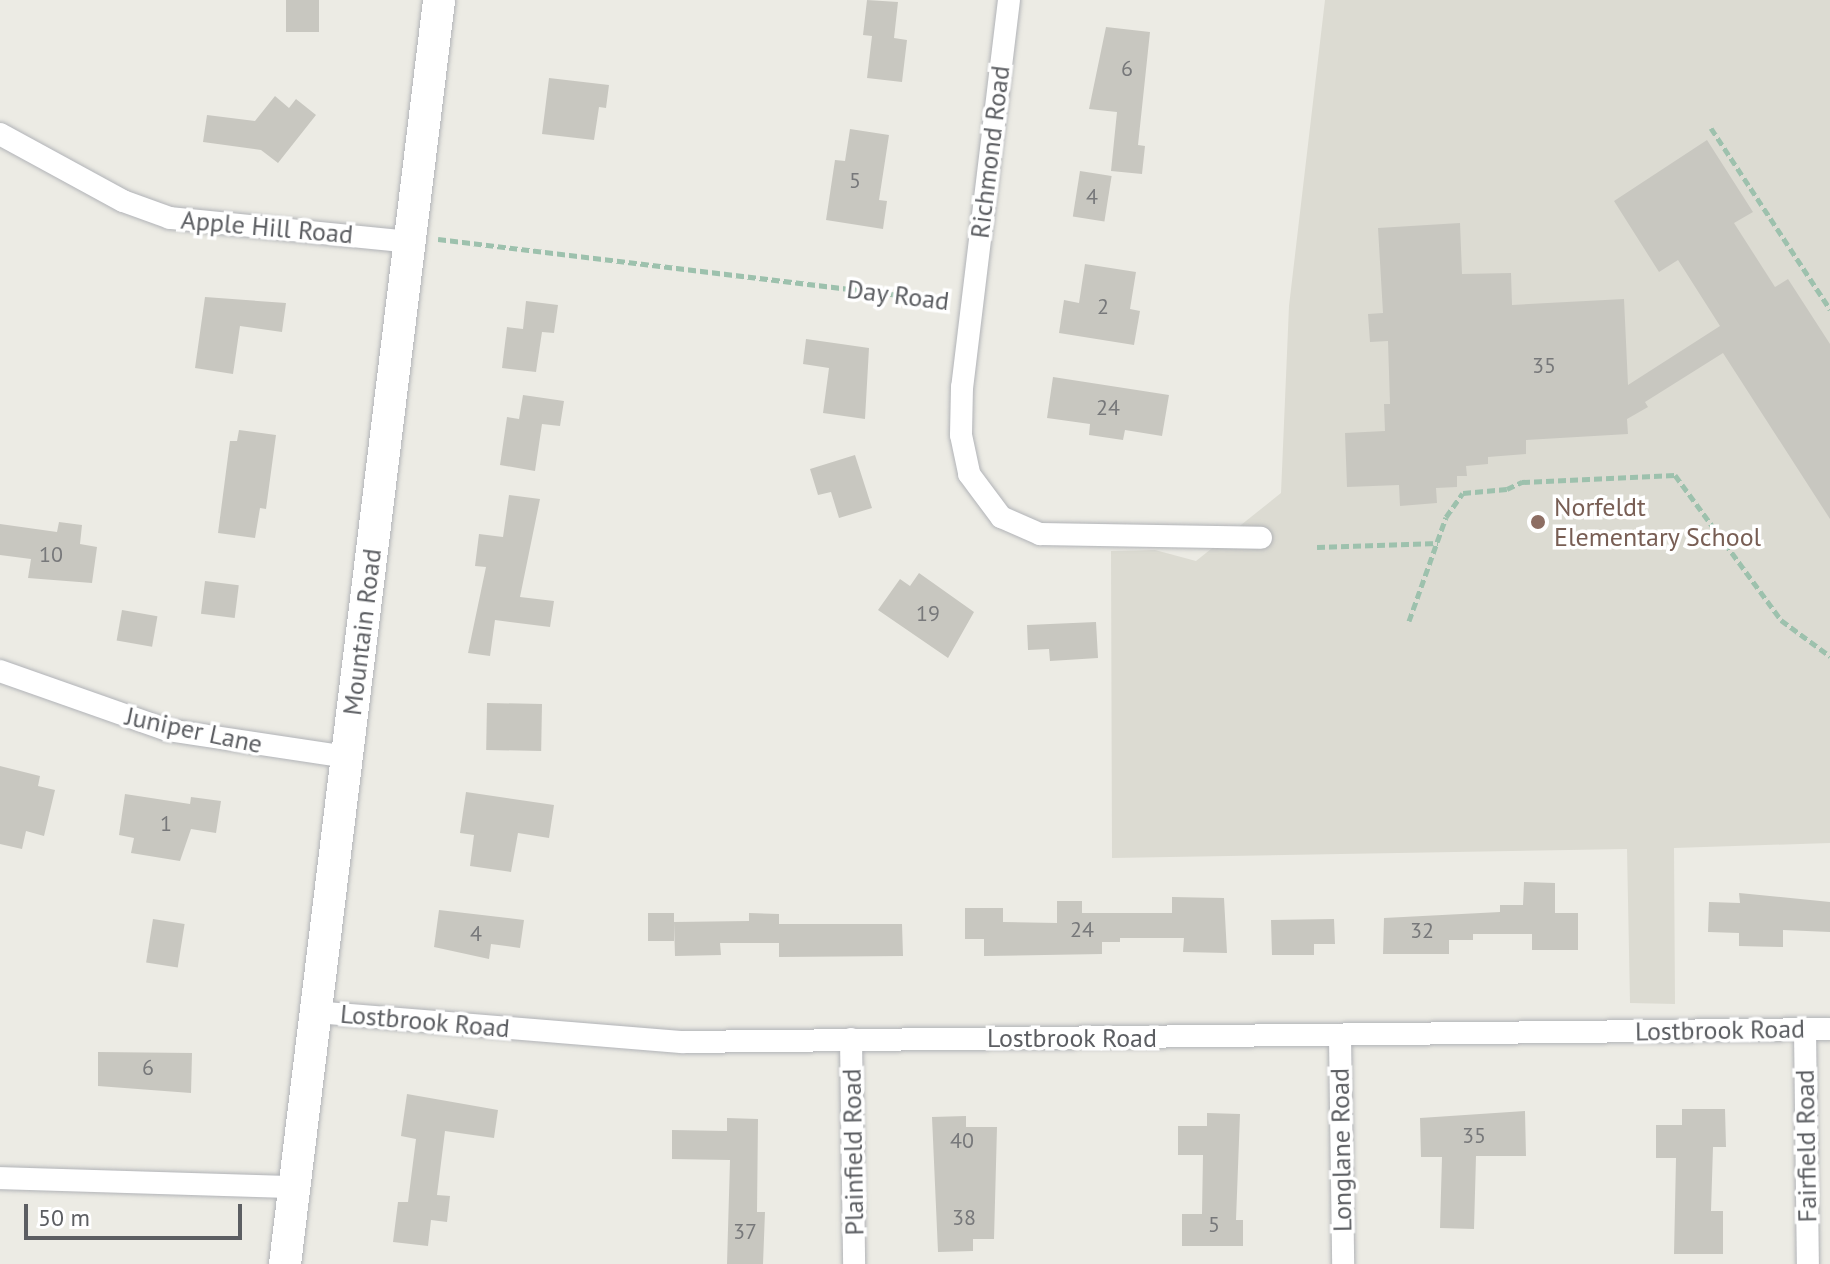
<!DOCTYPE html>
<style>
body{margin:0}
#map{position:relative;width:1830px;height:1264px;overflow:hidden;background:#ecebe4;font-family:"PT Sans",sans-serif}
div>[style]{position:absolute}
.education>*{inset:0;background:#dcdbd2}
.building>*{inset:0;background:#c8c7c0;transform-origin:0 0}
.path>*{height:5px;margin-top:-2.5px;transform-origin:0;background:repeating-linear-gradient(90deg,#9dc1ad 0 8px,transparent 0 12px)}
.roads{filter:drop-shadow(0 0 2px #b1b3b7) drop-shadow(0 0 2px #b1b3b7)}
.street>*{height:22px;margin:-11px;padding:0 11px;transform-origin:11px;border-radius:11px;background:#fff}
.secondary>*{height:32px;margin:-16px;padding:0 16px;transform-origin:16px;border-radius:16px;background:#fff}
.dots>*{width:22px;height:22px;translate:-50% -50%;box-sizing:border-box;border:4px solid #fff;border-radius:50%}
span{translate:-50% -50%;white-space:nowrap;text-align:center;line-height:1.15;-webkit-text-stroke:7px #fff;paint-order:stroke}
.number-label{font-size:22px;color:#77787a}
.number-label span{-webkit-text-stroke-width:0}
.street-label{font-size:26px;color:#5c5e62}
.education-label{font-size:26px;color:#785e54}
.left{translate:0 -50%;text-align:left}
.scale{position:absolute;left:24px;top:1204px;width:218px;height:36px;box-sizing:border-box;border:4px solid #5c5e62;border-top:0;padding-left:10px;font-size:24px;line-height:28px;white-space:nowrap;color:#5c5e62;-webkit-text-stroke:6px #fff;paint-order:stroke}
</style>
<div id="map">
<div class="education">
<i style="clip-path:polygon(1325px 0,1830px 0,1830px 843px,1674px 848px,1675px 1004px,1630px 1003px,1627px 849px,1112px 858px,1111px 551px,1155px 550px,1196px 561px,1281px 493px,1289px 306px)"></i>
</div>
<div class="building">
<i style="left:286px;top:0;width:33px;height:32px"></i>
<i style="clip-path:polygon(867px 0,898px 2px,894px 38px,907px 40px,902px 82px,867px 78px,872px 36px,863px 35px)"></i>
<i style="clip-path:polygon(1106px 27px,1150px 32px,1138px 145px,1145px 146px,1142px 174px,1111px 171px,1117px 112px,1089px 109px)"></i>
<i style="clip-path:polygon(549px 78px,609px 85px,606px 108px,599px 107px,594px 140px,542px 134px)"></i>
<i style="clip-path:polygon(275px 96px,289px 108px,296px 99px,316px 115px,278px 163px,261px 150px,203px 142px,207px 115px,255px 121px)"></i>
<i style="clip-path:polygon(850px 129px,889px 135px,879px 200px,887px 201px,883px 229px,826px 220px,835px 160px,845px 161px)"></i>
<i style="clip-path:polygon(1707px 140px,1753px 212px,1734px 223px,1775px 287px,1788px 279px,1830px 344px,1830px 519px,1723px 353px,1645px 402px,1648px 407px,1627px 419px,1628px 434px,1526px 440px,1526px 454px,1488px 457px,1488px 464px,1466px 466px,1467px 476px,1457px 476px,1457px 487px,1436px 488px,1437px 503px,1400px 506px,1399px 485px,1347px 487px,1345px 433px,1385px 431px,1384px 404px,1390px 404px,1388px 341px,1370px 342px,1368px 314px,1383px 313px,1378px 228px,1460px 223px,1462px 274px,1511px 273px,1512px 305px,1624px 299px,1628px 385px,1720px 326px,1678px 260px,1659px 272px,1614px 201px)"></i>
<i style="left:1080px;top:171px;width:32px;height:46px;rotate:9deg"></i>
<i style="clip-path:polygon(1085px 264px,1136px 272px,1130px 309px,1140px 311px,1134px 345px,1059px 333px,1064px 300px,1079px 303px)"></i>
<i style="clip-path:polygon(205px 297px,286px 303px,282px 332px,240px 326px,233px 374px,195px 368px)"></i>
<i style="clip-path:polygon(526px 301px,558px 305px,554px 333px,542px 332px,536px 372px,502px 368px,507px 327px,523px 329px)"></i>
<i style="clip-path:polygon(806px 339px,869px 348px,865px 419px,823px 413px,829px 368px,803px 364px)"></i>
<i style="clip-path:polygon(1053px 377px,1169px 395px,1162px 436px,1125px 430px,1123px 440px,1089px 435px,1090px 424px,1047px 418px)"></i>
<i style="clip-path:polygon(523px 395px,564px 401px,560px 426px,542px 424px,535px 471px,500px 465px,507px 417px,519px 419px)"></i>
<i style="clip-path:polygon(239px 430px,276px 435px,266px 509px,260px 508px,255px 538px,218px 533px,230px 441px,237px 441px)"></i>
<i style="clip-path:polygon(855px 455px,872px 508px,839px 518px,831px 492px,818px 495px,810px 469px)"></i>
<i style="clip-path:polygon(509px 495px,540px 499px,520px 597px,554px 601px,550px 627px,495px 620px,490px 656px,468px 653px,486px 567px,475px 566px,479px 534px,503px 537px)"></i>
<i style="clip-path:polygon(59px 522px,82px 525px,80px 544px,97px 547px,92px 583px,28px 578px,31px 559px,0 555px,0 524px,57px 532px)"></i>
<i style="clip-path:polygon(919px 573px,974px 612px,948px 658px,878px 610px,900px 579px,910px 586px)"></i>
<i style="left:205px;top:581px;width:34px;height:33px;rotate:7deg"></i>
<i style="left:122px;top:610px;width:36px;height:31px;rotate:10deg"></i>
<i style="clip-path:polygon(1096px 622px,1098px 658px,1050px 661px,1049px 649px,1028px 650px,1027px 625px)"></i>
<i style="left:487px;top:703px;width:55px;height:47px;rotate:1deg"></i>
<i style="clip-path:polygon(0 766px,40px 776px,38px 786px,55px 790px,44px 836px,26px 831px,22px 849px,0 844px)"></i>
<i style="clip-path:polygon(466px 792px,554px 805px,549px 838px,518px 833px,511px 872px,470px 866px,474px 835px,460px 833px)"></i>
<i style="clip-path:polygon(125px 794px,190px 804px,191px 797px,221px 801px,216px 833px,191px 829px,180px 861px,131px 853px,134px 838px,119px 835px)"></i>
<i style="clip-path:polygon(1524px 882px,1555px 883px,1555px 913px,1578px 913px,1578px 950px,1532px 950px,1532px 934px,1473px 934px,1473px 940px,1449px 940px,1449px 954px,1383px 954px,1384px 918px,1500px 912px,1500px 905px,1523px 905px)"></i>
<i style="clip-path:polygon(1739px 893px,1830px 902px,1830px 932px,1783px 930px,1783px 947px,1739px 946px,1739px 933px,1708px 932px,1709px 902px,1740px 903px)"></i>
<i style="clip-path:polygon(1172px 897px,1224px 898px,1227px 953px,1183px 952px,1184px 938px,1120px 938px,1120px 942px,1102px 942px,1102px 954px,984px 956px,984px 939px,965px 939px,965px 908px,1003px 908px,1003px 922px,1057px 923px,1057px 901px,1082px 901px,1082px 913px,1172px 913px)"></i>
<i style="clip-path:polygon(439px 910px,524px 920px,520px 948px,491px 944px,489px 959px,434px 947px)"></i>
<i style="left:648px;top:913px;width:26px;height:28px"></i>
<i style="clip-path:polygon(749px 913px,779px 914px,779px 930px,779px 924px,902px 924px,903px 956px,779px 957px,779px 943px,720px 943px,721px 955px,675px 956px,674px 922px,749px 921px)"></i>
<i style="left:153px;top:919px;width:32px;height:44px;rotate:9deg"></i>
<i style="clip-path:polygon(1334px 919px,1335px 944px,1314px 944px,1314px 955px,1272px 955px,1271px 920px)"></i>
<i style="clip-path:polygon(98px 1052px,192px 1053px,191px 1093px,98px 1086px)"></i>
<i style="clip-path:polygon(407px 1094px,498px 1110px,494px 1138px,445px 1131px,437px 1195px,450px 1196px,447px 1222px,431px 1220px,428px 1246px,393px 1242px,398px 1202px,408px 1202px,416px 1139px,401px 1136px)"></i>
<i style="clip-path:polygon(1682px 1109px,1725px 1109px,1726px 1147px,1713px 1147px,1711px 1211px,1723px 1211px,1723px 1254px,1674px 1254px,1676px 1158px,1656px 1158px,1656px 1125px,1682px 1125px)"></i>
<i style="clip-path:polygon(1525px 1111px,1526px 1156px,1476px 1156px,1474px 1229px,1440px 1228px,1442px 1157px,1421px 1157px,1420px 1118px)"></i>
<i style="clip-path:polygon(1207px 1113px,1240px 1114px,1236px 1220px,1243px 1220px,1243px 1246px,1182px 1246px,1182px 1214px,1202px 1214px,1203px 1155px,1178px 1155px,1178px 1126px,1207px 1126px)"></i>
<i style="clip-path:polygon(966px 1116px,966px 1127px,997px 1127px,994px 1239px,973px 1239px,973px 1251px,938px 1252px,932px 1117px)"></i>
<i style="clip-path:polygon(727px 1118px,758px 1119px,757px 1212px,765px 1212px,763px 1264px,727px 1264px,730px 1160px,672px 1159px,672px 1130px,727px 1131px)"></i>
</div>
<div class="path">
<i style="left:1711px;top:128px;width:217px;rotate:56.7deg"></i>
<i style="left:438px;top:239px;width:514px;rotate:6.93deg"></i>
<i style="left:1317px;top:547px;width:121px;rotate:-1.9deg"></i>
<i style="left:1409px;top:621px;width:110px;rotate:-70.4deg"></i>
<i style="left:1446px;top:517px;width:29px;rotate:-55deg"></i>
<i style="left:1463px;top:493px;width:44px;rotate:-5.2deg"></i>
<i style="left:1507px;top:489px;width:17px;rotate:-25deg"></i>
<i style="left:1522px;top:482px;width:153px;rotate:-2.6deg"></i>
<i style="left:1675px;top:475px;width:180px;rotate:53.8deg"></i>
<i style="left:1781px;top:620px;width:61px;rotate:36.3deg"></i>
</div>
<div class="roads">
<div class="street">
<i style="left:1009px;top:0;width:390px;rotate:96.9deg"></i>
<i style="left:962px;top:387px;width:48px;rotate:91.2deg"></i>
<i style="left:961px;top:435px;width:40px;rotate:78deg"></i>
<i style="left:969px;top:474px;width:54px;rotate:53.3deg"></i>
<i style="left:1001px;top:517px;width:43px;rotate:23.6deg"></i>
<i style="left:1040px;top:534px;width:221px;rotate:1deg"></i>
<i style="left:0;top:134px;width:140px;rotate:28.6deg"></i>
<i style="left:123px;top:201px;width:50px;rotate:19.9deg"></i>
<i style="left:170px;top:218px;width:240px;rotate:5.7deg"></i>
<i style="left:0;top:671px;width:178px;rotate:19.4deg"></i>
<i style="left:168px;top:730px;width:181px;rotate:8.6deg"></i>
<i style="left:315px;top:1012px;width:368px;rotate:4.7deg"></i>
<i style="left:682px;top:1042px;width:1148px;rotate:-0.65deg"></i>
<i style="left:1805px;top:1029px;width:235px;rotate:89.3deg"></i>
<i style="left:1340px;top:1036px;width:228px;rotate:89.2deg"></i>
<i style="left:851px;top:1039px;width:225px;rotate:89.2deg"></i>
<i style="left:0;top:1178px;width:294px;rotate:1.8deg"></i>
</div>
<div class="secondary">
<i style="left:285px;top:1264px;width:1273px;rotate:-83.05deg"></i>
</div>
</div>
<div class="dots">
<i style="left:1538px;top:522px;background:#8d6e63"></i>
</div>
<div class="number-label">
<span style="left:1127px;top:69px">6</span>
<span style="left:855px;top:181px">5</span>
<span style="left:1092px;top:197px">4</span>
<span style="left:1103px;top:307px">2</span>
<span style="left:1544px;top:366px">35</span>
<span style="left:1108px;top:408px">24</span>
<span style="left:51px;top:555px">10</span>
<span style="left:928px;top:614px">19</span>
<span style="left:166px;top:824px">1</span>
<span style="left:1082px;top:930px">24</span>
<span style="left:1422px;top:931px">32</span>
<span style="left:476px;top:934px">4</span>
<span style="left:148px;top:1068px">6</span>
<span style="left:1474px;top:1136px">35</span>
<span style="left:962px;top:1141px">40</span>
<span style="left:964px;top:1218px">38</span>
<span style="left:1214px;top:1225px">5</span>
<span style="left:745px;top:1232px">37</span>
</div>
<div class="street-label">
<span style="left:990px;top:152px;rotate:-83deg">Richmond Road</span>
<span style="left:267px;top:227px;rotate:5deg">Apple Hill Road</span>
<span style="left:898px;top:295px;rotate:7deg">Day Road</span>
<span style="left:362px;top:632px;rotate:-83deg">Mountain Road</span>
<span style="left:194px;top:730px;rotate:12deg">Juniper Lane</span>
<span style="left:425px;top:1021px;rotate:5deg">Lostbrook Road</span>
<span style="left:1720px;top:1030px;rotate:-1deg">Lostbrook Road</span>
<span style="left:1072px;top:1038px">Lostbrook Road</span>
<span style="left:1806px;top:1146px;rotate:-91deg">Fairfield Road</span>
<span style="left:1341px;top:1150px;rotate:-91deg">Longlane Road</span>
<span style="left:853px;top:1152px;rotate:-91deg">Plainfield Road</span>
</div>
<div class="education-label">
<span class="left" style="left:1554px;top:522px">Norfeldt<br>Elementary School</span>
</div>
<div class="scale">50 m</div>
</div>
